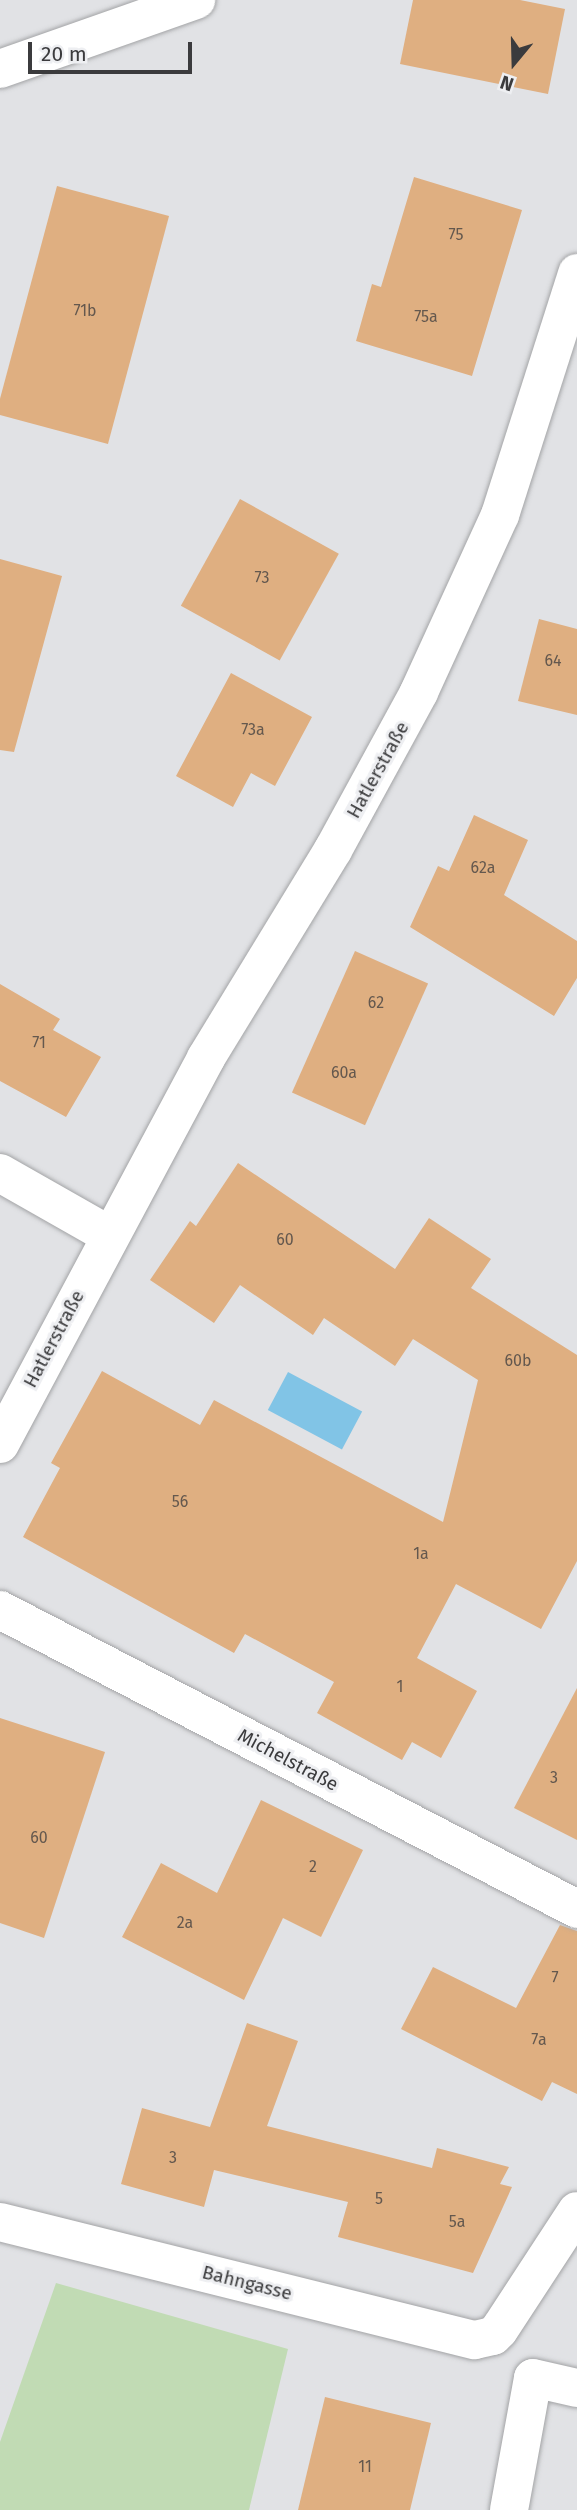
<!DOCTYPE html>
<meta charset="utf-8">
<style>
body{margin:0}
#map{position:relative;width:577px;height:2510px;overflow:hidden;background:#e1e2e5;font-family:"Fira Sans",sans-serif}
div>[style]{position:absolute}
.green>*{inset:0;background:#c1dbb4}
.water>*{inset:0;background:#81c4e6;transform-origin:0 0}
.building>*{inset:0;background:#dfaf81;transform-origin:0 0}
.roads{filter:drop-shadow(0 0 2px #a3a4a6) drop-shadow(0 0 2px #a3a4a6)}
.minor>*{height:38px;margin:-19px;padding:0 19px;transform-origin:19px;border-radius:19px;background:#fff}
.major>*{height:38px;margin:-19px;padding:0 19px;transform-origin:19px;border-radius:19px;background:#fff}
span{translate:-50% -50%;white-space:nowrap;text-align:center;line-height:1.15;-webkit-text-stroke:6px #eeeff2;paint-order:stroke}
.number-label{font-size:16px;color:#64584e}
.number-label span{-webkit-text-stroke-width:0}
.street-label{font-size:19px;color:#3b3b3d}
.north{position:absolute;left:479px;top:28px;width:70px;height:70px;-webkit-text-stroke:5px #eeeff2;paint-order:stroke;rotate:199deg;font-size:19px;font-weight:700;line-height:28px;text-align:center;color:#3b3b3d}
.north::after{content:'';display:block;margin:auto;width:24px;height:32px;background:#3b3b3d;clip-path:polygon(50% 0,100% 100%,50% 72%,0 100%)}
.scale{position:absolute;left:28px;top:42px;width:164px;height:32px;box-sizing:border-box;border:4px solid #3b3b3d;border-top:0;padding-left:9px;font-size:21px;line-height:24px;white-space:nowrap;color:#3b3b3d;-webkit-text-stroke:5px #eeeff2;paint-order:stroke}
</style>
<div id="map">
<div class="green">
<i style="clip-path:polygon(56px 2283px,288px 2349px,249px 2510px,0 2510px,0 2442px)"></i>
</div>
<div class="water">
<i style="left:288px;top:1372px;width:84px;height:43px;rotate:28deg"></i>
</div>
<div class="building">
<i style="clip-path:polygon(413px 0,520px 0,565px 9px,548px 94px,400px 64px)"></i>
<i style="clip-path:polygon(414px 177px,522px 210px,472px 376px,356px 341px,372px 284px,381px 287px)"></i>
<i style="left:57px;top:186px;width:116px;height:236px;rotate:15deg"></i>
<i style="left:240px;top:499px;width:113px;height:122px;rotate:29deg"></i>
<i style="clip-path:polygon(0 559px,62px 576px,14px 752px,0 750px)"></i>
<i style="clip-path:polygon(539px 619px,577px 629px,577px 715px,518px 701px)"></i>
<i style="clip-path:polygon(231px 673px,312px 717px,275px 786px,251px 773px,233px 807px,176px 776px)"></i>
<i style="clip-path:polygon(474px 815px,528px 840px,504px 895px,577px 941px,577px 978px,554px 1016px,410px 927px,438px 866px,449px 871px)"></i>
<i style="left:355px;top:951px;width:80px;height:155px;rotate:24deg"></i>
<i style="clip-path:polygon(0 984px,60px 1019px,53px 1030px,101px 1057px,66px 1117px,0 1081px)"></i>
<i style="clip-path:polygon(238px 1163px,395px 1269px,429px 1218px,491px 1259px,471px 1288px,577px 1355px,577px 1561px,541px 1629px,456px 1584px,417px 1658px,477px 1691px,441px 1758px,412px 1742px,402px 1760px,317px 1713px,334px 1682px,245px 1634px,234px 1653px,23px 1537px,60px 1468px,51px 1463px,102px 1371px,200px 1425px,214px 1400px,443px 1522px,478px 1380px,413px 1339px,395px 1366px,324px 1318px,313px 1335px,240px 1285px,214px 1323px,150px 1280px,190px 1221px,196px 1226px)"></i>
<i style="clip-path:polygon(577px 1688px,577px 1840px,514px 1808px)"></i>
<i style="clip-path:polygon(0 1718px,105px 1752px,44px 1938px,0 1923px)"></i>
<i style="clip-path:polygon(261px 1800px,363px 1850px,321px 1937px,283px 1918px,244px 2000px,122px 1937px,161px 1863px,217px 1893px)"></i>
<i style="clip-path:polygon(560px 1925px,577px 1931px,577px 2094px,552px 2082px,542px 2101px,401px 2029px,433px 1967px,516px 2008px)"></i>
<i style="clip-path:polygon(247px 2023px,298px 2041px,267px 2126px,432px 2168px,437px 2148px,509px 2167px,500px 2184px,512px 2187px,473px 2273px,338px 2237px,348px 2202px,214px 2170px,204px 2207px,121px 2184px,142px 2108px,210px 2127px)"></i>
<i style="clip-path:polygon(325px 2397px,431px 2423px,410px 2510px,298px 2510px)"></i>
</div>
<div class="roads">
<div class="minor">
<i style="left:0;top:1173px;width:125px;rotate:29.6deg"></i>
<i style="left:0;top:1444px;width:438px;rotate:-61.9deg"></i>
<i style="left:206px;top:1058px;width:244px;rotate:-58.6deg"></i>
<i style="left:333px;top:850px;width:180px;rotate:-61.4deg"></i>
<i style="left:419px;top:692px;width:195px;rotate:-65.4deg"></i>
<i style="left:500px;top:515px;width:254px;rotate:-72.3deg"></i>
<i style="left:0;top:1610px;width:650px;rotate:27.39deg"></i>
<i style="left:0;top:2222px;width:489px;rotate:14deg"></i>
<i style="left:475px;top:2340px;width:18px;rotate:-13deg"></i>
<i style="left:493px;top:2336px;width:8px;rotate:-45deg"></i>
<i style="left:499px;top:2330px;width:142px;rotate:-56.8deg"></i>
<i style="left:533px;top:2378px;width:45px;rotate:12.8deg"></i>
<i style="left:509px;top:2510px;width:134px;rotate:-79.7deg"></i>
</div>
<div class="major">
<i style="left:0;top:69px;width:208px;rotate:-19.4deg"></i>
</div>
</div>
<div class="number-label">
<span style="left:456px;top:235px">75</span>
<span style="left:85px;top:311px">71b</span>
<span style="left:426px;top:317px">75a</span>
<span style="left:262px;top:578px">73</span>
<span style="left:553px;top:661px">64</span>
<span style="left:253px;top:730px">73a</span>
<span style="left:483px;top:868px">62a</span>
<span style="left:376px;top:1003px">62</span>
<span style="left:39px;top:1043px">71</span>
<span style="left:344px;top:1073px">60a</span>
<span style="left:285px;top:1240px">60</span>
<span style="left:518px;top:1361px">60b</span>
<span style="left:180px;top:1502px">56</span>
<span style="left:421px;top:1554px">1a</span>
<span style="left:400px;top:1687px">1</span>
<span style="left:554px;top:1778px">3</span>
<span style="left:39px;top:1838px">60</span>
<span style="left:313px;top:1867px">2</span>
<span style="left:185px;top:1923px">2a</span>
<span style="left:555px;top:1978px">7</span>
<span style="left:539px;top:2040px">7a</span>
<span style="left:173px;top:2158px">3</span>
<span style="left:379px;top:2199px">5</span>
<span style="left:457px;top:2222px">5a</span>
<span style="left:365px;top:2467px">11</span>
</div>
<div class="street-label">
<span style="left:378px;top:770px;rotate:-61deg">Hatlerstraße</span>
<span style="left:54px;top:1339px;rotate:-62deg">Hatlerstraße</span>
<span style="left:288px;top:1760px;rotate:28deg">Michelstraße</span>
<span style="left:247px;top:2283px;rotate:14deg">Bahngasse</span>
</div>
<div class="north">N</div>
<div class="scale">20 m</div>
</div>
